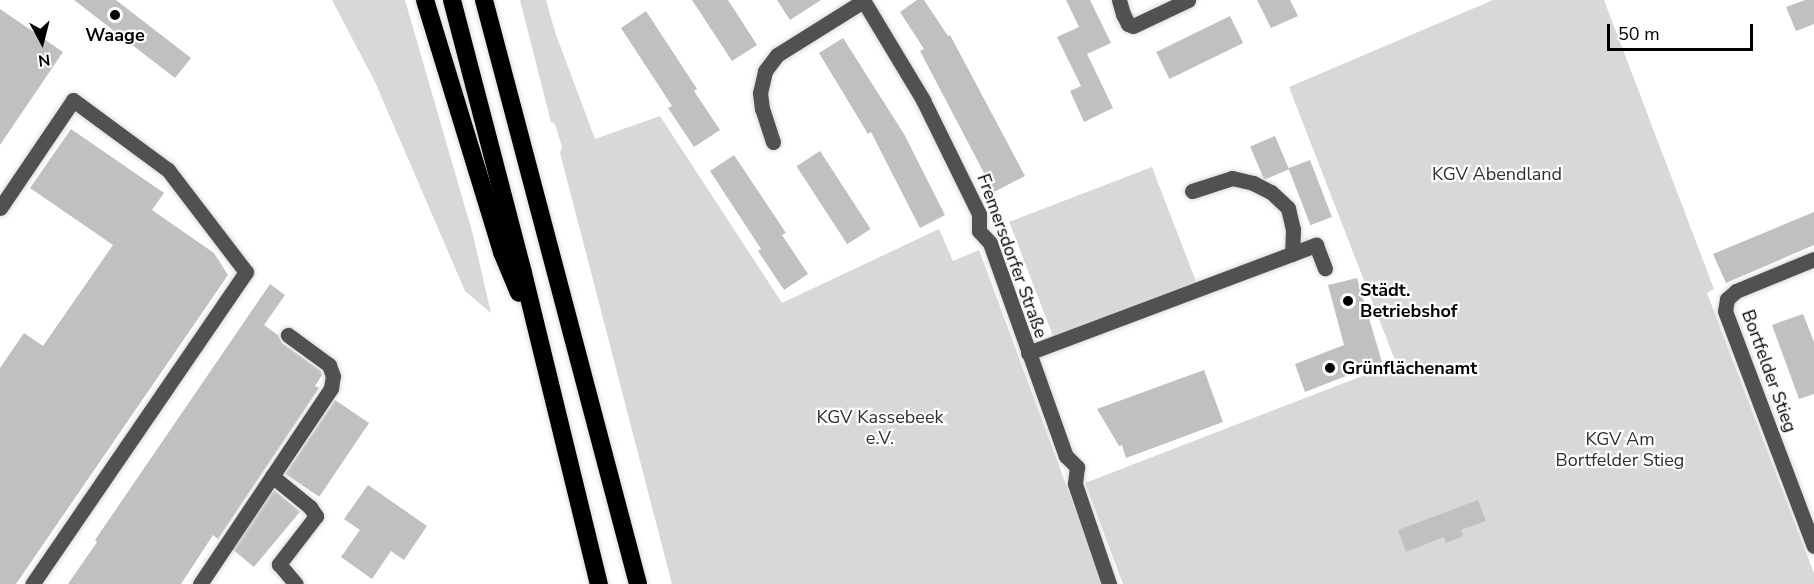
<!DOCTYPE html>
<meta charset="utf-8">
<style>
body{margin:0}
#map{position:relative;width:1814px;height:584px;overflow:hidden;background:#fff;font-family:"Nunito Sans",sans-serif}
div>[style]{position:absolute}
.green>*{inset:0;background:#d8d8d8;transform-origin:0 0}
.building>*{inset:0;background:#c0c0c0;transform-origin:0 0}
.roads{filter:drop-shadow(0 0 2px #dbdbdb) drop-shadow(0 0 2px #dbdbdb)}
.minor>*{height:15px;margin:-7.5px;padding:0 7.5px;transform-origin:7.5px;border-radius:7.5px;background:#515151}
.highway>*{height:18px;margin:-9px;padding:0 9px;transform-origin:9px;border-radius:9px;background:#000}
.dots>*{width:16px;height:16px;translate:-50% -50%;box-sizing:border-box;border:3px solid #fff;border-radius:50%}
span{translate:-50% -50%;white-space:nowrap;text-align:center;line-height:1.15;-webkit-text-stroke:4.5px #fff;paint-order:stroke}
.poi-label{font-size:18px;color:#000;font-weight:700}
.left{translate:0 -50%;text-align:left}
.park-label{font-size:18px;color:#2f2f2f}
.street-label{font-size:18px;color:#000}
.north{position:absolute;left:12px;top:12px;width:60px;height:60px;-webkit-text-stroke:4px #fff;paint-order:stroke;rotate:173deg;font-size:16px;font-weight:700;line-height:24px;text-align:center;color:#000}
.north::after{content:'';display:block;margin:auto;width:21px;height:27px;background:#000;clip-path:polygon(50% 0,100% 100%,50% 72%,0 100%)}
.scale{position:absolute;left:1607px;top:24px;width:146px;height:27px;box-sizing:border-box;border:3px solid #000;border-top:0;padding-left:8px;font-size:18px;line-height:21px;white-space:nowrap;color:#000;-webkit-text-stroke:4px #fff;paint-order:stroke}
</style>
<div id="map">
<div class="green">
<i style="clip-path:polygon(332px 0,405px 0,473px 235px,491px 313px,465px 291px,375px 82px)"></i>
<i style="clip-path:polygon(520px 0,546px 0,555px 32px,595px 139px,660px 116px,782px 303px,939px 229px,953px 261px,979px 250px,1103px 584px,672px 584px,560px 153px,562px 147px,555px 124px,551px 122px)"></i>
<i style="clip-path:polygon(1493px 0,1604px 0,1714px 289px,1707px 293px,1814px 573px,1814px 584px,1123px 584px,1085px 483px,1396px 363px,1289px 87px)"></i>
<i style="left:1152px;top:167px;width:123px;height:153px;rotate:69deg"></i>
</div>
<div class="building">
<i style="clip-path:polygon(74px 0,116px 0,191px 58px,175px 78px)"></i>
<i style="clip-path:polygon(692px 0,728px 0,757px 45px,732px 61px)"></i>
<i style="clip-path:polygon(777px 0,821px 0,790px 20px)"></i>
<i style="clip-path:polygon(917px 0,924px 0,948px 36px,950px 35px,1025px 176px,994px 192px,920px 51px,924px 49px,900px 12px)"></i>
<i style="clip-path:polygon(1066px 0,1090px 0,1111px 43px,1087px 54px,1113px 108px,1084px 122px,1070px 91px,1081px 86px,1057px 37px,1079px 27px)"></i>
<i style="clip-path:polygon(1257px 0,1290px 0,1298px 16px,1271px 28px)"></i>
<i style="clip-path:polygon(1805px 0,1814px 0,1814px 24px,1796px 31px,1786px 7px)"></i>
<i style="clip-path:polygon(0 9px,63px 52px,0 145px)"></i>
<i style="clip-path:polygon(646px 11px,697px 89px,694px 91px,720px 130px,694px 147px,668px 108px,672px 106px,621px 28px)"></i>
<i style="left:1230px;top:16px;width:30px;height:82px;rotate:64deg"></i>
<i style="clip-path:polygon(843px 38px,904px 134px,945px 215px,920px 228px,871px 132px,868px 134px,819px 53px)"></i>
<i style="clip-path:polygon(71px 129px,164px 193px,152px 210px,214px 253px,228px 275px,16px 584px,0 584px,0 368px,24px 333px,43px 346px,113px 245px,30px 188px)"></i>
<i style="left:1275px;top:136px;width:36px;height:27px;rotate:67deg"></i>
<i style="left:820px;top:151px;width:93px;height:28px;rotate:57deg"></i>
<i style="clip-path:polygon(734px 155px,786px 233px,782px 235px,808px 274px,784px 290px,758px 251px,761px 249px,710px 171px)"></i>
<i style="left:1310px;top:160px;width:61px;height:23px;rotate:69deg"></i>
<i style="clip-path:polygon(1814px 212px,1814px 245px,1726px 283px,1713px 254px)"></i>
<i style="clip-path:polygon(1357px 278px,1382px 362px,1305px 392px,1295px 364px,1344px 345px,1328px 285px)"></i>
<i style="clip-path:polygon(270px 284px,285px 295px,264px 325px,278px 335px,282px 343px,321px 371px,322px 375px,315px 386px,319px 388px,218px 539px,213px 535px,181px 584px,68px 584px,97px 542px,95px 540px)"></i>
<i style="clip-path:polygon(1803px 314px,1814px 342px,1814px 394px,1799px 399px,1772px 325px)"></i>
<i style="clip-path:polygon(1204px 370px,1223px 422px,1126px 458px,1122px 445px,1119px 446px,1097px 409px)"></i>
<i style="left:335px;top:400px;width:41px;height:89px;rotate:34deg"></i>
<i style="clip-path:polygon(368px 485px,427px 526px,404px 560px,391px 551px,372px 579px,341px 557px,360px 530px,344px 519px)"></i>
<i style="left:274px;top:490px;width:34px;height:72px;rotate:40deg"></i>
<i style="clip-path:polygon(1478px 500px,1486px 521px,1461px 530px,1463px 536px,1446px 543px,1444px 537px,1406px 552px,1398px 530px)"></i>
</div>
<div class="roads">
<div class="minor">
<i style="left:863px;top:0;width:117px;rotate:59deg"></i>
<i style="left:923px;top:100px;width:127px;rotate:63.8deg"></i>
<i style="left:979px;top:214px;width:17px;rotate:90deg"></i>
<i style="left:979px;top:231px;width:16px;rotate:47deg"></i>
<i style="left:990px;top:243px;width:226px;rotate:70.4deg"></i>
<i style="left:1066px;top:456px;width:16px;rotate:45deg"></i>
<i style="left:1077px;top:467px;width:17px;rotate:97deg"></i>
<i style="left:1075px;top:484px;width:106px;rotate:71.2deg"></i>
<i style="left:1119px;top:0;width:15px;rotate:74deg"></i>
<i style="left:1123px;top:14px;width:11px;rotate:63deg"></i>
<i style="left:1128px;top:24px;width:5px;rotate:22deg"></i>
<i style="left:1133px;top:26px;width:61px;rotate:-25.3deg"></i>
<i style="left:773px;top:142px;width:35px;rotate:-108deg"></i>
<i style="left:762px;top:109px;width:16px;rotate:-97deg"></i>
<i style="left:760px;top:93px;width:23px;rotate:-77deg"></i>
<i style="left:765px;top:71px;width:20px;rotate:-53deg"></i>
<i style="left:777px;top:55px;width:102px;rotate:-32.1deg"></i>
<i style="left:1192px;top:191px;width:42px;rotate:-18deg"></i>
<i style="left:1232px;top:178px;width:22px;rotate:13deg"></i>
<i style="left:1253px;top:183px;width:20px;rotate:27deg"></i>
<i style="left:1271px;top:192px;width:23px;rotate:43deg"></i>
<i style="left:1288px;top:208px;width:22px;rotate:77deg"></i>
<i style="left:1293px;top:229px;width:25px;rotate:92deg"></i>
<i style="left:0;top:208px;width:130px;rotate:-55.9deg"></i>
<i style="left:73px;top:100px;width:118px;rotate:36.4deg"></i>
<i style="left:168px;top:170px;width:128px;rotate:52.6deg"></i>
<i style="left:246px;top:272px;width:378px;rotate:124.4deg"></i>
<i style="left:1814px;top:259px;width:84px;rotate:157.7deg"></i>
<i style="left:1736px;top:291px;width:12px;rotate:138deg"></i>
<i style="left:1727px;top:299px;width:12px;rotate:99deg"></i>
<i style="left:1725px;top:311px;width:251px;rotate:69.3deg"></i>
<i style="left:1028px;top:353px;width:308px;rotate:-20.6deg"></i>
<i style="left:1316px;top:245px;width:25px;rotate:69deg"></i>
<i style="left:272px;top:476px;width:49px;rotate:39.2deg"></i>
<i style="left:310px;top:507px;width:11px;rotate:56deg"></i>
<i style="left:316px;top:516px;width:61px;rotate:127.6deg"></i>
<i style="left:279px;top:564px;width:26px;rotate:50deg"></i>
<i style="left:200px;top:584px;width:236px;rotate:-56.2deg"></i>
<i style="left:331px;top:388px;width:12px;rotate:-81deg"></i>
<i style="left:333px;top:376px;width:12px;rotate:-110deg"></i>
<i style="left:329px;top:365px;width:51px;rotate:-143.8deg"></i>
</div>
<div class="highway">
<i style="left:425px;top:0;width:264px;rotate:73deg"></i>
<i style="left:502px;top:252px;width:44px;rotate:67.5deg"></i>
<i style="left:452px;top:0;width:282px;rotate:75.4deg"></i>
<i style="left:523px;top:273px;width:320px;rotate:76.3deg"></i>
<i style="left:484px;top:0;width:604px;rotate:75.23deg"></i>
</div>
</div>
<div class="dots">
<i style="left:115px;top:15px;background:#000"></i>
<i style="left:1348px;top:301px;background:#000"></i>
<i style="left:1330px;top:368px;background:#000"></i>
</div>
<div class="poi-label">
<span style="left:115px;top:35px">Waage</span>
<span class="left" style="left:1360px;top:301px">Städt.<br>Betriebshof</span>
<span class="left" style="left:1342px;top:368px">Grünflächenamt</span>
</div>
<div class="park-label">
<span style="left:1497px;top:174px">KGV Abendland</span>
<span style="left:880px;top:428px">KGV Kassebeek<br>e.V.</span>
<span style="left:1620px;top:450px">KGV Am<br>Bortfelder Stieg</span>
</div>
<div class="street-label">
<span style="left:1012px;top:256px;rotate:70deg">Fremersdorfer Straße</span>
<span style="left:1769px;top:371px;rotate:70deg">Bortfelder Stieg</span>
</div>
<div class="north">N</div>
<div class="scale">50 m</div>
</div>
